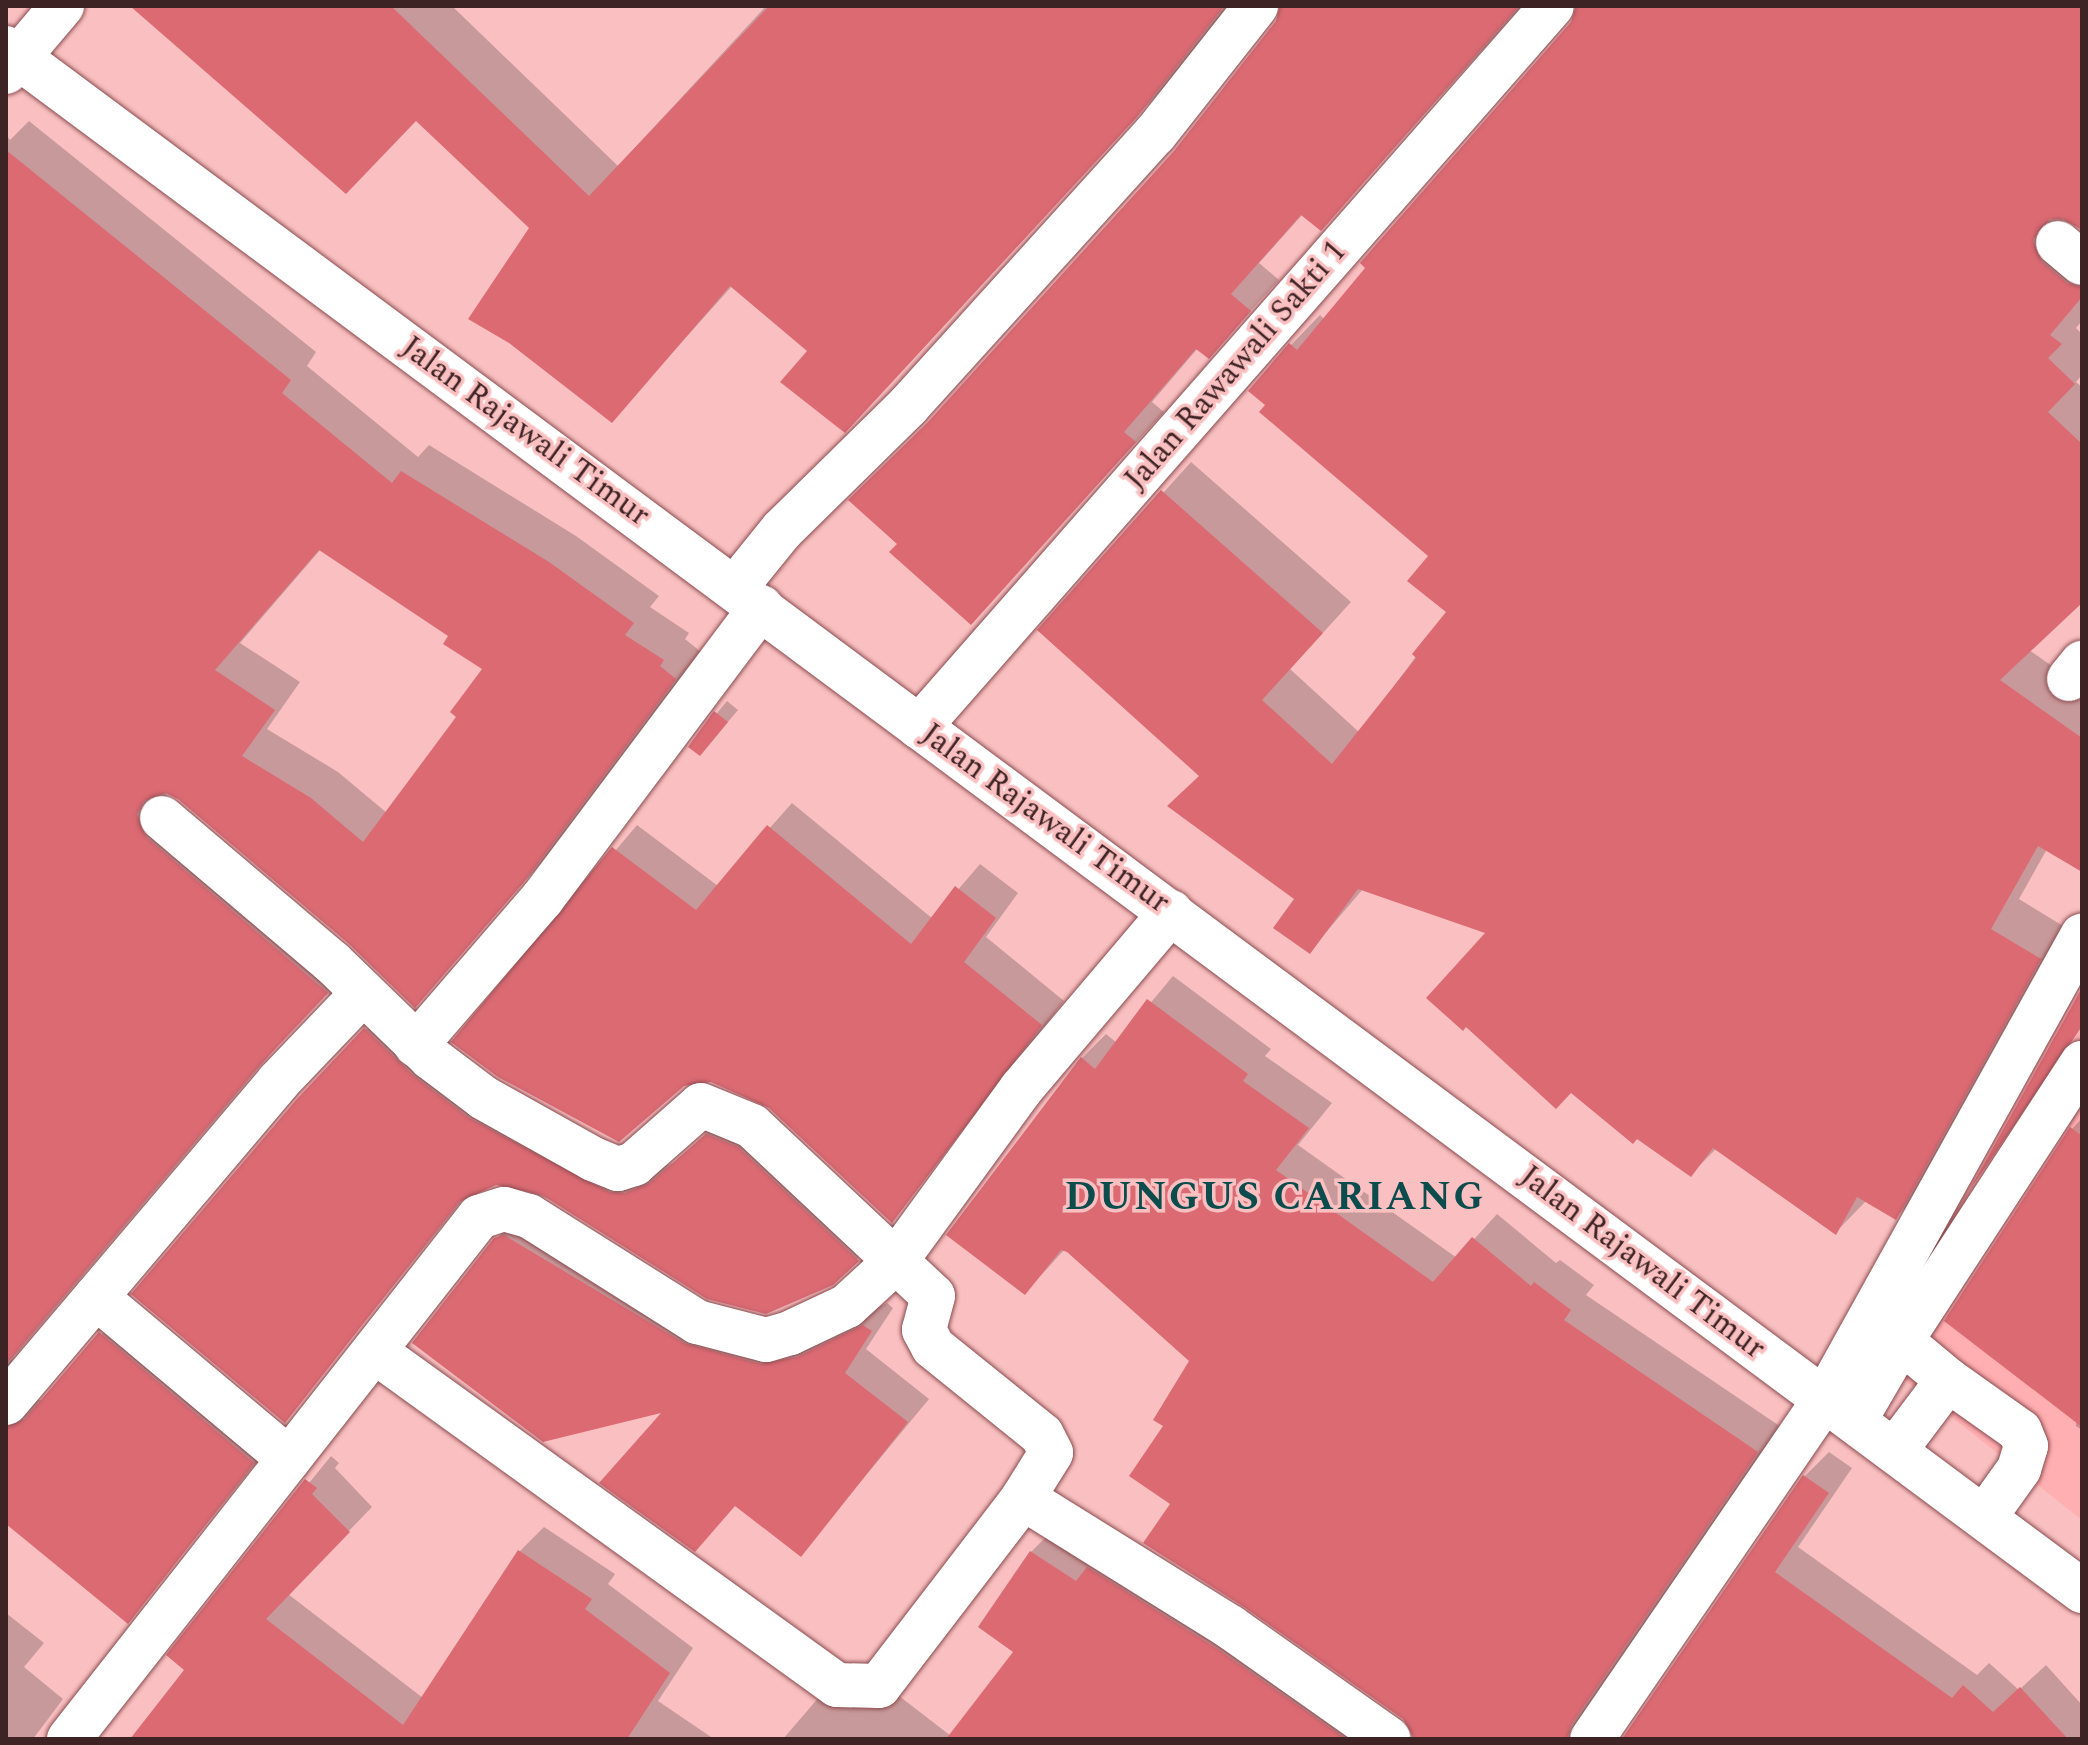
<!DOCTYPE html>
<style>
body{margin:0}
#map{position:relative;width:2088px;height:1745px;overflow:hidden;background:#fac0c1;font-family:Spectral,serif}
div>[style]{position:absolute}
.built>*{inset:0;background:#ffaeb1}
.shadow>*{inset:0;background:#0003}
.building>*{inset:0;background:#db6a73}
.roads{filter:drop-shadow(0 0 2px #8a4b4f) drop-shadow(0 0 2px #8a4b4f)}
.minor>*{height:44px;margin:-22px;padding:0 22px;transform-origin:22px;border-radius:22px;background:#fff}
.major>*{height:44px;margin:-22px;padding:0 22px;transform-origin:22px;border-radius:22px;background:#fff}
span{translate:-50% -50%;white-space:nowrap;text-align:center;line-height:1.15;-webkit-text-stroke:7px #fac0c1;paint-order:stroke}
.street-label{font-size:32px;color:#3e2324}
.district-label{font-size:40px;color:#0c4c4d;font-weight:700;letter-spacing:2px}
.frame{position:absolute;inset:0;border:8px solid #3e2324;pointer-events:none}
</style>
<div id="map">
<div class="built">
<i style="clip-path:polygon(2082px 988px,2082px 1520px,1878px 1359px,2010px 1084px)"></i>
</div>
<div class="shadow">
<i style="clip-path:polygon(133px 6px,452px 6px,618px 166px,766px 6px,1228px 6px,1165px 86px,874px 401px,733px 285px,612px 420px,532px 227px,417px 119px)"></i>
<i style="clip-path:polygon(1280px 6px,1522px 6px,1321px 229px,1303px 214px,1259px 263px,1279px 280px,1209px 356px,1198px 348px,1152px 402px,1164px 412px,970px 622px,900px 543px,933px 419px,1176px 151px,1278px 22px)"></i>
<i style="clip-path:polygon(1587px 6px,2082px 6px,2082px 228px,2062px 220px,2082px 242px,2082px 321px,2076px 328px,2082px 334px,2082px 375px,2076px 382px,2082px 387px,2082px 599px,2029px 650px,2082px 687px,2082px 869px,2047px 849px,2019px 899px,2068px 929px,1925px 1188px,1895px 1218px,1867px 1200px,1836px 1232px,1717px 1148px,1691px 1174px,1489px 932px,1363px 889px,1310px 951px,1296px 899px,1201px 775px,1040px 630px,1191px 462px,1351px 602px,1290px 669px,1360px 733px,1449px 611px,1431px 556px,1268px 405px,1291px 345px,1320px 315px,1325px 320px)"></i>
<i style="clip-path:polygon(evenodd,29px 121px,316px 352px,307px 366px,418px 457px,429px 445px,576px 536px,659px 596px,650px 607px,689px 633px,685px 639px,701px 652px,549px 854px,415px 1005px,350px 941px,179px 797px,165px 794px,353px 966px,285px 1037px,13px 1358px,8px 1383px,17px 1397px,41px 1400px,127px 1307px,279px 1435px,128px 1621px,6px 1523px,6px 135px,10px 140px,29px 121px,321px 549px,451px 635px,485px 669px,459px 717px,387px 813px,338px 772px,267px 729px,300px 682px,240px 643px,321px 549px)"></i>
<i style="clip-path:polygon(727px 701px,738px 710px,711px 742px,690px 746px)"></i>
<i style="clip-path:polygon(792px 803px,933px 919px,980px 864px,1018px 893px,986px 937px,1064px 1001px,892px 1221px,770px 1106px,711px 1080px,454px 1042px,637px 825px,718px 886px)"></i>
<i style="clip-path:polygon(1173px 976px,1271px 1049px,1265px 1056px,1332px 1103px,1298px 1145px,1457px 1258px,1497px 1214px,1556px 1263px,1560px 1260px,1594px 1285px,1586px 1295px,1781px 1427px,1612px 1739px,783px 1739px,838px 1675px,890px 1689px,951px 1736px,1016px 1651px,1031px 1552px,1055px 1528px,1399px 1736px,1414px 1737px,1405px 1717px,1173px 1503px,1165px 1425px,1191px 1361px,1065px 1249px,1025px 1293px,949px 1234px,1082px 1058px,1106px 1034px,1117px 1043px)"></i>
<i style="clip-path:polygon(2082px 992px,2082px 1026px,1979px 1177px)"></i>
<i style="clip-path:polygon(386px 1009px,421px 1044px,648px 1173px,673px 1163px,728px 1114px,878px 1239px,832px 1283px,496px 1183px,465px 1197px,285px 1420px,298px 1100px)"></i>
<i style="clip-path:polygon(2082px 1118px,2082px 1430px,2076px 1426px,2072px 1129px)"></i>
<i style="clip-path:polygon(519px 1216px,707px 1321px,822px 1335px,887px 1303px,893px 1308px,866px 1349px,929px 1399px,801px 1554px,667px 1410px,495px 1240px)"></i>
<i style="clip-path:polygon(1829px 1452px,1852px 1468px,1798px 1547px,1977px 1675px,1989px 1663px,2019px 1690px,2046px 1665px,2082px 1705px,2082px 1739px,1620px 1739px,1627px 1735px,1805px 1476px)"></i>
<i style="clip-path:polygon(331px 1456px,339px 1463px,335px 1468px,372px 1507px,288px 1594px,423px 1698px,520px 1551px,544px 1527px,615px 1574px,608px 1584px,693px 1648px,658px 1701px,714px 1739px,157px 1739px,187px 1669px,169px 1655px)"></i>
<i style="clip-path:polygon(6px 1613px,44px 1643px,24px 1667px,63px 1699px,33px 1739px,6px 1739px)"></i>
</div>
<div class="building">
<i style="clip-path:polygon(130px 6px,391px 6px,589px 196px,769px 6px,1224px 6px,1136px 118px,845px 433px,780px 382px,807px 351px,730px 286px,612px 423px,509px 343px,468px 319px,529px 228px,416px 121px,346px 194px)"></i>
<i style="clip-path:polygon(1280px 6px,1519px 6px,1321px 231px,1301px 215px,1231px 294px,1251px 311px,1209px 359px,1196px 349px,1124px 432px,1136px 442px,971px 625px,889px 552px,897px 544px,848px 500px,928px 422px,1174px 151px,1276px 21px)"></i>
<i style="clip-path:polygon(1576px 6px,2082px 6px,2082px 230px,2063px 219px,2050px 219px,2033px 240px,2042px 262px,2067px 283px,2082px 287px,2082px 297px,2050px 335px,2062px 344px,2048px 358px,2075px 384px,2048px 412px,2082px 444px,2082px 603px,2000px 680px,2082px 738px,2082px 872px,2038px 846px,1991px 929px,2041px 959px,1896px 1220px,1857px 1197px,1836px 1235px,1713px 1148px,1691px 1177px,1637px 1139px,1633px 1144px,1571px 1093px,1556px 1109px,1466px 1027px,1463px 1031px,1426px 998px,1485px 933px,1358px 889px,1310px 954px,1273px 928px,1294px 899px,1167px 806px,1199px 776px,1037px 630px,1161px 490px,1323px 633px,1262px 700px,1332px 764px,1416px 658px,1412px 654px,1446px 612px,1407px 581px,1428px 556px,1259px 412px,1265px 405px,1248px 391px,1289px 343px,1297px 350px,1365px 268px,1360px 263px,1571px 22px)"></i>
<i style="clip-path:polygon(evenodd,6px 150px,291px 380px,282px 393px,392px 483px,401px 471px,549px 562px,634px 623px,625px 635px,664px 660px,660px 666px,676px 679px,523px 883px,415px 1008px,348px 943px,178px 799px,166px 793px,144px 801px,137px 814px,146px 837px,328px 993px,259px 1066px,6px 1364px,6px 150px,319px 550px,448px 636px,443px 644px,482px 669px,450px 712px,456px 717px,363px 842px,311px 798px,242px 756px,275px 710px,215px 670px,319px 550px)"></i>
<i style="clip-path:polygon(714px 711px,728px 722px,700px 756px,688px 747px)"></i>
<i style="clip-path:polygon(767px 825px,911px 944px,955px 886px,996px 918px,964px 962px,1042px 1025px,892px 1223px,769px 1108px,711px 1082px,684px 1086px,619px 1142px,498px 1077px,451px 1042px,612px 847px,696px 910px)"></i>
<i style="clip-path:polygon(2082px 988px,2082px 1026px,1970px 1189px)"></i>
<i style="clip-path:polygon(1147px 999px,1248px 1074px,1243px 1081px,1309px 1128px,1276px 1170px,1433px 1282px,1472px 1237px,1531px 1286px,1534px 1282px,1571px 1310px,1564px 1320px,1758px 1452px,1571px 1725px,1567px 1739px,1414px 1739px,1403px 1719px,1244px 1607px,1143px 1543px,1170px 1504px,1129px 1476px,1163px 1426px,1153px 1420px,1189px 1361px,1067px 1252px,1061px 1250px,1025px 1295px,946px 1235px,1081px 1057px,1095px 1069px)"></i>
<i style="clip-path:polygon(364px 1028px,414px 1076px,469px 1118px,609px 1192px,625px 1193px,650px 1183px,706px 1134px,738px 1147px,859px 1261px,833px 1285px,766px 1314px,707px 1299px,542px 1195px,496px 1185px,459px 1202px,285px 1423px,131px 1294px,297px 1099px)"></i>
<i style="clip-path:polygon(2070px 1127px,2082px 1136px,2082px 1427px,1944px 1321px)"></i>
<i style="clip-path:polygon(504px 1235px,684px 1343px,760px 1364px,797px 1357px,863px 1325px,872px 1331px,845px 1373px,908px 1422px,801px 1557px,735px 1506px,695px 1552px,599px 1483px,661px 1413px,543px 1442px,412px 1343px,494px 1238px)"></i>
<i style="clip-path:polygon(99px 1332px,254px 1463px,128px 1624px,6px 1524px,6px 1427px,25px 1419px)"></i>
<i style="clip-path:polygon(1803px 1475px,1829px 1493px,1775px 1572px,1952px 1698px,1963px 1685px,1993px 1712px,2020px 1687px,2068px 1739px,1622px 1739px)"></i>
<i style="clip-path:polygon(305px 1479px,317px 1488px,312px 1494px,350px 1532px,266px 1619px,403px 1725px,518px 1550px,592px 1599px,585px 1609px,670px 1673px,627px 1739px,130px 1739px,184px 1670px,166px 1655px)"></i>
<i style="clip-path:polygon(1030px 1551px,1076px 1581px,1087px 1567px,1216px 1648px,1346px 1739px,946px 1739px,1013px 1652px,978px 1627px)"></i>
</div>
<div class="roads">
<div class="minor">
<i style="left:6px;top:72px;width:87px;rotate:-49.7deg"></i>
<i style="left:2058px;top:243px;width:31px;rotate:40deg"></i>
<i style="left:735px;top:588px;width:75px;rotate:-51deg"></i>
<i style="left:782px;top:530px;width:178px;rotate:-44.5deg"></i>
<i style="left:909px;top:405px;width:366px;rotate:-47.8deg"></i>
<i style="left:1155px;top:134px;width:163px;rotate:-51.7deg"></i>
<i style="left:2069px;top:679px;width:21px;rotate:-51deg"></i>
<i style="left:919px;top:727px;width:959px;rotate:-48.72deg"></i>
<i style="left:162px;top:818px;width:223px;rotate:40.3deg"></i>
<i style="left:332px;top:962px;width:138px;rotate:44.1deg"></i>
<i style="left:431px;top:1058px;width:66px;rotate:37deg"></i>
<i style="left:484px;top:1098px;width:125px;rotate:29.2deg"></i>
<i style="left:593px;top:1159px;width:27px;rotate:22deg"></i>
<i style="left:618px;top:1169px;width:17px;rotate:-17deg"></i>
<i style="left:634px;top:1164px;width:89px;rotate:-41.4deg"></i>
<i style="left:701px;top:1105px;width:55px;rotate:22.4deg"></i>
<i style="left:752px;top:1126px;width:248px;rotate:43.2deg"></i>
<i style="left:933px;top:1296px;width:35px;rotate:105deg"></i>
<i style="left:924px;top:1330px;width:19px;rotate:62deg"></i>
<i style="left:933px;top:1347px;width:140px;rotate:38.9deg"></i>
<i style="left:1042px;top:1435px;width:20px;rotate:63deg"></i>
<i style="left:1051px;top:1453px;width:53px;rotate:121.9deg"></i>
<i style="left:416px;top:1045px;width:193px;rotate:-49.2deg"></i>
<i style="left:542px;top:899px;width:365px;rotate:-53.1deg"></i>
<i style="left:96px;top:1297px;width:252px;rotate:40deg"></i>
<i style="left:374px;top:1351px;width:571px;rotate:35.81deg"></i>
<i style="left:837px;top:1685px;width:42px;rotate:1.4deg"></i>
<i style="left:879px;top:1686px;width:237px;rotate:-52.5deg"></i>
<i style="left:1023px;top:1498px;width:244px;rotate:31.9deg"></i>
<i style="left:1230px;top:1627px;width:194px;rotate:35.2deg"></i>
<i style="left:1948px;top:1380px;width:61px;rotate:-140.3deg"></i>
<i style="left:1901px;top:1341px;width:332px;rotate:-56.9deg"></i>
<i style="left:6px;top:1403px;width:421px;rotate:-49.7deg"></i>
<i style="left:278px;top:1082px;width:123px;rotate:-46.3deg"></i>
<i style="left:1855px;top:1420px;width:91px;rotate:-59.8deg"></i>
<i style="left:1896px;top:1449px;width:86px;rotate:-53deg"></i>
<i style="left:1948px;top:1380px;width:88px;rotate:35.3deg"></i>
<i style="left:2020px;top:1431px;width:16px;rotate:68deg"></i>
<i style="left:2026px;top:1446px;width:24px;rotate:107deg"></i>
<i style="left:2019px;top:1469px;width:60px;rotate:125.5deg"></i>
<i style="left:69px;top:1739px;width:664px;rotate:-51.85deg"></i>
<i style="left:479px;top:1217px;width:26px;rotate:-18deg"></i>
<i style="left:504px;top:1209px;width:26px;rotate:16deg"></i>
<i style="left:529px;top:1216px;width:199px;rotate:32.2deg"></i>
<i style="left:697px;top:1322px;width:71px;rotate:14.6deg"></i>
<i style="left:766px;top:1340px;width:25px;rotate:-16deg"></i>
<i style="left:790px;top:1333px;width:63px;rotate:-25.3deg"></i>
<i style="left:847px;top:1306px;width:65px;rotate:-42.5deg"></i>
<i style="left:895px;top:1262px;width:214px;rotate:-53.9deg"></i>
<i style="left:1021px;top:1089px;width:232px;rotate:-49.7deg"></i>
<i style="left:1592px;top:1739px;width:412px;rotate:-55.6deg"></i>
<i style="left:1825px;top:1399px;width:530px;rotate:-60.97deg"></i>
</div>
<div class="major">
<i style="left:6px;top:48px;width:2587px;rotate:36.62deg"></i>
</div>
</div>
<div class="street-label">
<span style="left:1236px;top:366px;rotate:-49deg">Jalan Rawawali Sakti 1</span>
<span style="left:525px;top:432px;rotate:36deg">Jalan Rajawali Timur</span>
<span style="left:1045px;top:819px;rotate:36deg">Jalan Rajawali Timur</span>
<span style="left:1642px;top:1263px;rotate:37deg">Jalan Rajawali Timur</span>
</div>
<div class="district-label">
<span style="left:1275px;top:1198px">DUNGUS CARIANG</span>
</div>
<div class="frame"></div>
</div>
